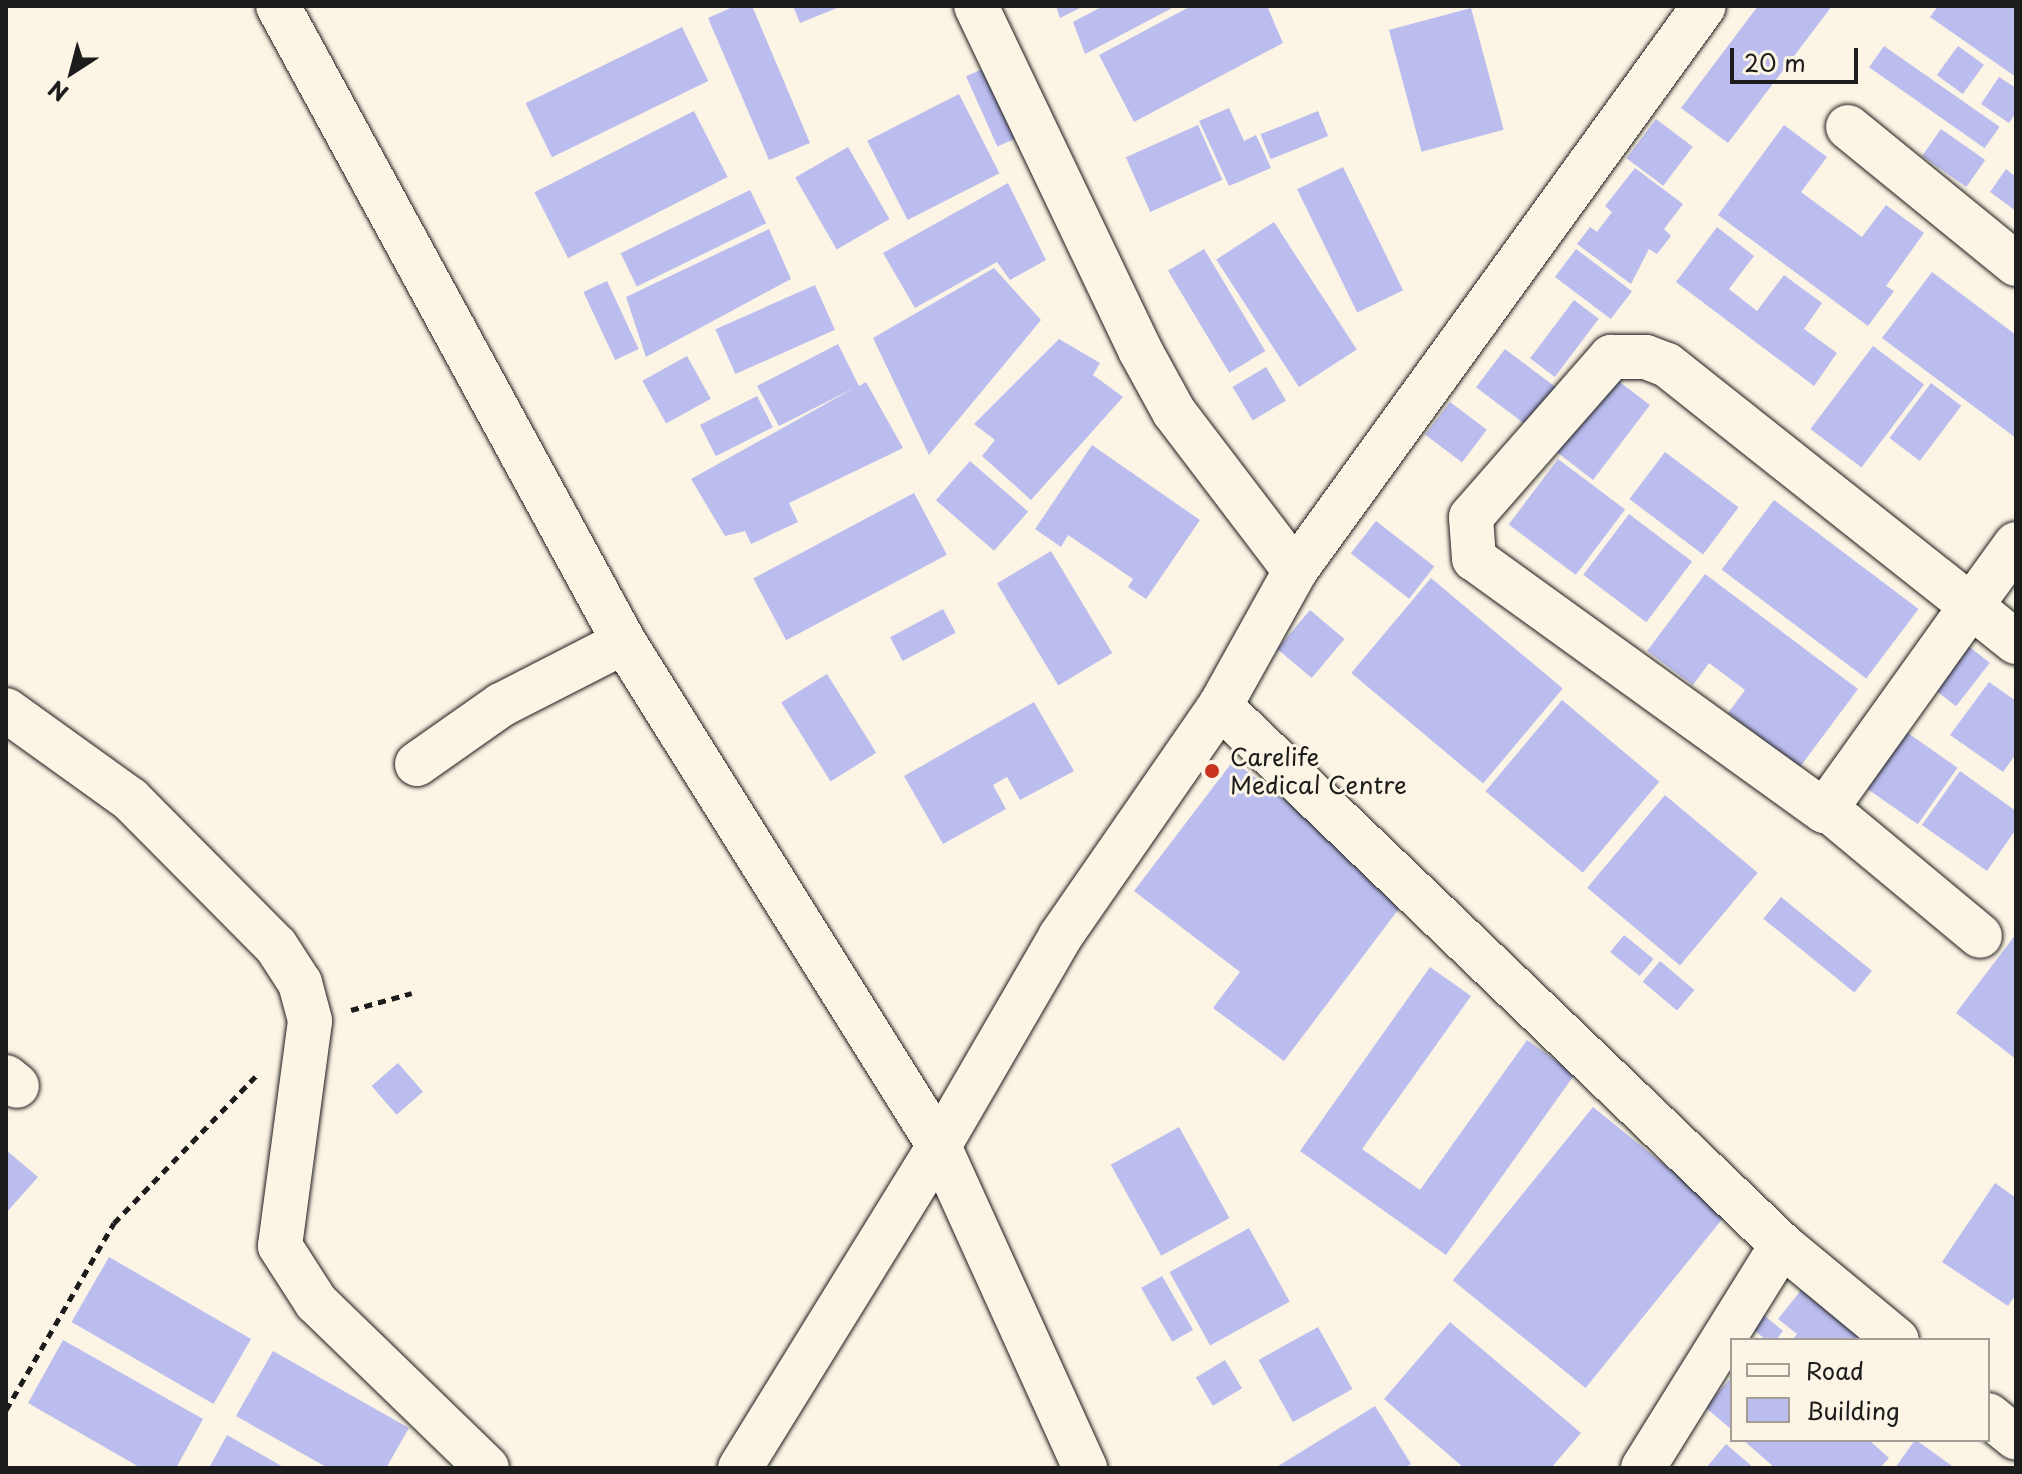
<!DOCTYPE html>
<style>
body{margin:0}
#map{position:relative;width:2022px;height:1474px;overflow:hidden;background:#fcf5e5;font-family:"Playpen Sans",sans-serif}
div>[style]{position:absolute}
.building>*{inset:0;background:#bbbdef;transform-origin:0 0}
.path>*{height:5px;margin-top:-2.5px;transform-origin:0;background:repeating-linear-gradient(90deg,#1c1c1c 0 8px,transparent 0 14px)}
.roads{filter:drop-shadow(0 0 2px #1c1c1c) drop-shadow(0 0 2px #1c1c1c)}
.minor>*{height:44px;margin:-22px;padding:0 22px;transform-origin:22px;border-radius:22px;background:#fcf5e5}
.dots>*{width:22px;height:22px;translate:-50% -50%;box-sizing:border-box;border:4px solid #fcf5e5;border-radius:50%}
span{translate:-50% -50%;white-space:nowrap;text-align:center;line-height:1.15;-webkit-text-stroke:6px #fcf5e5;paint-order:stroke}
.poi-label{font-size:24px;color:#1c1c1c}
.left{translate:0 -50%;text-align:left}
.frame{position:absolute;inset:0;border:8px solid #1c1c1c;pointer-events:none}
.legend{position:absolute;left:1730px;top:1338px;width:260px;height:104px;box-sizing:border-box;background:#fcf5e5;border:2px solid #a29e95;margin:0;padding:10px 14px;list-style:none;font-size:24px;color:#1c1c1c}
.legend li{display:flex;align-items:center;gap:16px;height:40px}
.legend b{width:40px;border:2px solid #a29e95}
.north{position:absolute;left:32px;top:32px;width:80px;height:80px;-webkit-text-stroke:6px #fcf5e5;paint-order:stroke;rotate:216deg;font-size:22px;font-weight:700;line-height:32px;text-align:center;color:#1c1c1c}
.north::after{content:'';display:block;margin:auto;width:28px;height:36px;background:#1c1c1c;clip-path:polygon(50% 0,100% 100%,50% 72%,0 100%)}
.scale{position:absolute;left:1730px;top:48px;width:128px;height:36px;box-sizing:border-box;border:4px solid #1c1c1c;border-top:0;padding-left:10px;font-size:24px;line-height:28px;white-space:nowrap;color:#1c1c1c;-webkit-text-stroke:6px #fcf5e5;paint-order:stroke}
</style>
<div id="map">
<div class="building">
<i style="clip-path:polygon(735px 6px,752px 6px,810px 143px,769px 160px,708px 18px)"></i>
<i style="clip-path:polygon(793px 6px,842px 6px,800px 23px)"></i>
<i style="clip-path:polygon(1056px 6px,1084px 6px,1060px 18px)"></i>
<i style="clip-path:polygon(1103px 6px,1176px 6px,1085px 54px,1073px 22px)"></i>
<i style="clip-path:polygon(1191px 6px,1267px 6px,1283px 43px,1134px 122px,1099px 55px)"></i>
<i style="clip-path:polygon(1758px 6px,1832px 6px,1728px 143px,1681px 108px)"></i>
<i style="clip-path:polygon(1938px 6px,2016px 6px,2016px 77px,1930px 17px)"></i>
<i style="left:1471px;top:8px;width:126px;height:85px;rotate:75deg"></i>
<i style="left:682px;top:27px;width:60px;height:174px;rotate:64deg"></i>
<i style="left:1884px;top:46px;width:141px;height:26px;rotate:35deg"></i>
<i style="left:1958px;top:46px;width:32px;height:36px;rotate:36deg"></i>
<i style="left:998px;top:62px;width:77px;height:35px;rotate:66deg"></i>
<i style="clip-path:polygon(1999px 77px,2016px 88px,2016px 113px,2009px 123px,1981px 104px)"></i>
<i style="left:959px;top:94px;width:89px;height:103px;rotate:63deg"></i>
<i style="clip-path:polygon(1229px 108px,1244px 141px,1256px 135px,1271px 168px,1229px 186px,1199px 121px)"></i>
<i style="left:694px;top:111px;width:74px;height:179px;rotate:63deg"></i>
<i style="left:1318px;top:111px;width:27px;height:62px;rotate:68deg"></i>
<i style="left:1656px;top:119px;width:46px;height:49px;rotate:37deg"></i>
<i style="left:1198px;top:125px;width:60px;height:79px;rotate:66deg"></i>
<i style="clip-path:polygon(1784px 125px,1827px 157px,1801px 192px,1862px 237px,1886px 205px,1924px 233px,1886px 286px,1894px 291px,1868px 326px,1718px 215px)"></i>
<i style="left:1941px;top:129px;width:54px;height:33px;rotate:35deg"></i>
<i style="left:848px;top:147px;width:83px;height:61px;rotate:60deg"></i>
<i style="left:1343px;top:167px;width:137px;height:51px;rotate:64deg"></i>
<i style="clip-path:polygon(1635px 168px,1683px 204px,1664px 229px,1671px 236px,1657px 254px,1649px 249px,1631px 284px,1577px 244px,1590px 227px,1597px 232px,1612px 212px,1605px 206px)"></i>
<i style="clip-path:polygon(2006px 169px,2016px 177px,2016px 211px,1990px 192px)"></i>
<i style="clip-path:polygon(1008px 183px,1046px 260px,1010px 280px,997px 262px,915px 308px,883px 253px)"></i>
<i style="left:750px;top:190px;width:37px;height:144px;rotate:64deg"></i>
<i style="left:1274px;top:222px;width:152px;height:69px;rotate:57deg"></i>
<i style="clip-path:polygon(1717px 227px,1754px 256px,1729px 289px,1757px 311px,1784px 275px,1822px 303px,1804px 329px,1837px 353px,1814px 386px,1676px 282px)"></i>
<i style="clip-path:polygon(769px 229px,791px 279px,646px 357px,626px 297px)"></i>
<i style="left:1204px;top:249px;width:119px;height:42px;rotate:59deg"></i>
<i style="left:1576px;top:249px;width:70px;height:35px;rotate:37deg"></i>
<i style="clip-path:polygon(994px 268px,1041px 320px,929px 455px,873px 338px)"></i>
<i style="clip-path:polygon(1932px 272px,2016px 335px,2016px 438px,1882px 338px)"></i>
<i style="left:607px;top:281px;width:75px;height:26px;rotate:65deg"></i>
<i style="left:815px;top:285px;width:49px;height:109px;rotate:66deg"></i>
<i style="left:1574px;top:300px;width:31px;height:73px;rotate:37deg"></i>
<i style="clip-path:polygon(1059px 339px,1100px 363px,1093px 375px,1123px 397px,1031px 500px,982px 456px,995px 440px,974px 424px)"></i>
<i style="clip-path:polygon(838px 344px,859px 386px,866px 382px,903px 448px,789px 503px,798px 522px,751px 544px,745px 531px,725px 536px,691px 479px,856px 387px,779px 426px,757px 386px)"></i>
<i style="left:1873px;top:346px;width:64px;height:104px;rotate:37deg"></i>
<i style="left:1505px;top:349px;width:74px;height:48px;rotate:37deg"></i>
<i style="left:687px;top:356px;width:49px;height:51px;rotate:61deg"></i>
<i style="left:1266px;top:367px;width:39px;height:39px;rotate:59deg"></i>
<i style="clip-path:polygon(1613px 377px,1650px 405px,1593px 480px,1545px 443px)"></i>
<i style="left:1931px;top:383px;width:38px;height:69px;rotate:37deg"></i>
<i style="left:757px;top:396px;width:35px;height:64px;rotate:63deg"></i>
<i style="left:1450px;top:402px;width:46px;height:41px;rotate:37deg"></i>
<i style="clip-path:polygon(1092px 445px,1200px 520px,1146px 599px,1128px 587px,1133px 579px,1068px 535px,1061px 547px,1035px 529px)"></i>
<i style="left:1665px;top:452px;width:92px;height:59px;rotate:37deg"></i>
<i style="left:1558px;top:459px;width:84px;height:82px;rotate:37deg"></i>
<i style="left:970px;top:461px;width:77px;height:52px;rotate:41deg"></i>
<i style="left:914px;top:493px;width:70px;height:182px;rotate:62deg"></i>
<i style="left:1774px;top:500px;width:181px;height:87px;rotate:37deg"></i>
<i style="left:1629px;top:514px;width:79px;height:76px;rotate:37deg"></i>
<i style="left:1376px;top:521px;width:74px;height:41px;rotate:38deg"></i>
<i style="left:1051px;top:551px;width:119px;height:63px;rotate:59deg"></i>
<i style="clip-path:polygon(1705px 574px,1858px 689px,1800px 767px,1728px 713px,1745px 690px,1709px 663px,1693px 685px,1647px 651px)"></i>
<i style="left:1431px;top:578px;width:172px;height:124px;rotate:40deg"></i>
<i style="left:943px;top:609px;width:27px;height:60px;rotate:62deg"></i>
<i style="left:1310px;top:610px;width:45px;height:51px;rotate:40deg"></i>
<i style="left:1967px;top:645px;width:29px;height:55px;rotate:38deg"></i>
<i style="left:827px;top:674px;width:93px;height:54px;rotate:58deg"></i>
<i style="clip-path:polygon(1989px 682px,2016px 701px,2016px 754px,2003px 772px,1950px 735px)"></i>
<i style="left:1562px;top:700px;width:127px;height:119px;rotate:40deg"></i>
<i style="clip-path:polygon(1034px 702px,1074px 771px,1020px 800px,1007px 777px,993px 785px,1006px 809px,943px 844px,904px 776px)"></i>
<i style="left:1905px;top:731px;width:64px;height:69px;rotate:35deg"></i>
<i style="clip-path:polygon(1233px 761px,1410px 894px,1284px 1061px,1213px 1008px,1240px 972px,1134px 891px)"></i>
<i style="clip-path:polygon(1960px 771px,2016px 811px,2016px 829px,1987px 871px,1922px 825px)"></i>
<i style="left:1665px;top:795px;width:121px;height:121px;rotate:40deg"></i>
<i style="left:1781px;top:897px;width:117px;height:28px;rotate:39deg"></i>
<i style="clip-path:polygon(2016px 934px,2016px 1059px,1956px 1013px)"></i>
<i style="left:1624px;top:935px;width:38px;height:22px;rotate:39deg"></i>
<i style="left:1660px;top:961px;width:45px;height:27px;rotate:40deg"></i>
<i style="clip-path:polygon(1430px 967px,1471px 996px,1362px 1149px,1420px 1190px,1527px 1040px,1575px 1074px,1446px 1255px,1300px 1151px)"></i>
<i style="left:398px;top:1063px;width:38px;height:35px;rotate:49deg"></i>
<i style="left:1593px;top:1107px;width:171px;height:223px;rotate:39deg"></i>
<i style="left:1179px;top:1127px;width:104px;height:78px;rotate:61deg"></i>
<i style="clip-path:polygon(6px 1150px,38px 1177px,6px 1213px)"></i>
<i style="clip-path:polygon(1995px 1183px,2016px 1198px,2016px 1294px,2008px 1306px,1942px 1262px)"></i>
<i style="left:1249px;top:1228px;width:84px;height:91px;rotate:61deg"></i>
<i style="left:109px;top:1257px;width:164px;height:75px;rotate:30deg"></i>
<i style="left:1162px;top:1276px;width:62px;height:24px;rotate:60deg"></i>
<i style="clip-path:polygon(1806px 1284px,1877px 1340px,1792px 1340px,1797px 1334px,1778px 1319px)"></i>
<i style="clip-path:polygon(1759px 1311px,1783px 1331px,1776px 1340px,1766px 1340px,1748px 1325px)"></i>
<i style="clip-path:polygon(1450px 1322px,1581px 1433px,1551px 1468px,1464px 1468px,1384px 1399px)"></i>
<i style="left:1318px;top:1327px;width:71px;height:68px;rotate:61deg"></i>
<i style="clip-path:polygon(63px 1340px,203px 1419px,176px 1468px,141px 1468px,28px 1403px)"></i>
<i style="clip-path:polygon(273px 1351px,409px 1428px,386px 1468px,328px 1468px,236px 1416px)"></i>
<i style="left:1225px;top:1360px;width:33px;height:34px;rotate:59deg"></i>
<i style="clip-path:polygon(1732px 1377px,1732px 1430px,1705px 1407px)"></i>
<i style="clip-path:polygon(1375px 1406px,1411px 1464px,1404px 1468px,1275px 1468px)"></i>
<i style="clip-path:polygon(227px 1435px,285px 1468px,209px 1468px)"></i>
<i style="clip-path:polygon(1743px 1440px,1869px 1440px,1889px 1458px,1880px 1468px,1775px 1468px)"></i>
<i style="clip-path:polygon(1915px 1440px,1916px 1440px,1955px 1468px,1895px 1468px)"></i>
<i style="clip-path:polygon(1726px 1444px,1754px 1468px,1706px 1468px)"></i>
</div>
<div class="path">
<i style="left:351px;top:1010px;width:63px;rotate:-15.6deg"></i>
<i style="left:6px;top:1410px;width:216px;rotate:-60deg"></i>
<i style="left:114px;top:1223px;width:206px;rotate:-46deg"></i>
</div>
<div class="roads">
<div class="minor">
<i style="left:278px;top:6px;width:724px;rotate:61.45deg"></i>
<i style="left:624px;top:642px;width:594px;rotate:57.99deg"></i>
<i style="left:939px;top:1146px;width:354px;rotate:65.6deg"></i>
<i style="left:976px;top:6px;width:381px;rotate:64.5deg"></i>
<i style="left:1140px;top:350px;width:71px;rotate:61.3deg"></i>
<i style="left:1174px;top:412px;width:200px;rotate:52.7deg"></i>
<i style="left:1848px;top:127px;width:217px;rotate:39.2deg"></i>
<i style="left:2016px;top:544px;width:77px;rotate:126deg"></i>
<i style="left:1971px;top:606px;width:252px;rotate:125.6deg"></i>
<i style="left:1824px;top:811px;width:431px;rotate:-144.2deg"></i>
<i style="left:1474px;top:559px;width:42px;rotate:-94.1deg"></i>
<i style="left:1471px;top:517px;width:213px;rotate:-48.8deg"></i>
<i style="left:1611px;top:357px;width:35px"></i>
<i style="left:1646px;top:357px;width:22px;rotate:21deg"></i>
<i style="left:1667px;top:365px;width:388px;rotate:38.4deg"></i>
<i style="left:1971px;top:606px;width:58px;rotate:38.7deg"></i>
<i style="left:1220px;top:706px;width:779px;rotate:43.8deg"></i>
<i style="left:1782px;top:1245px;width:149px;rotate:39.6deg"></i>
<i style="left:6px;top:710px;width:153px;rotate:35.7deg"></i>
<i style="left:130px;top:799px;width:207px;rotate:45.2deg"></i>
<i style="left:276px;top:946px;width:44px;rotate:57deg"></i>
<i style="left:300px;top:983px;width:39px;rotate:75deg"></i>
<i style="left:310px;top:1021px;width:227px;rotate:97.6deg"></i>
<i style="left:280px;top:1246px;width:67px;rotate:57.3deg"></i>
<i style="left:316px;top:1302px;width:238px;rotate:44.1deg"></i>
<i style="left:417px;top:764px;width:103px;rotate:-35.1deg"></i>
<i style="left:501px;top:705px;width:138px;rotate:-27.1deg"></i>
<i style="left:1826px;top:808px;width:200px;rotate:39.7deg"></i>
<i style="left:6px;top:1077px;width:14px;rotate:39deg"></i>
<i style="left:1988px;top:1415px;width:36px;rotate:39deg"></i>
<i style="left:740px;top:1468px;width:379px;rotate:-58.3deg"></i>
<i style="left:939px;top:1146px;width:241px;rotate:-59.9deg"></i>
<i style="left:1060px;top:937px;width:281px;rotate:-55.3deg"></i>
<i style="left:1220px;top:706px;width:154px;rotate:-60.9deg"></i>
<i style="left:1295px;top:571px;width:697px;rotate:-54.1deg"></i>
<i style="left:1643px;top:1468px;width:263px;rotate:-58.1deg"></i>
</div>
</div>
<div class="dots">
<i style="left:1212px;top:771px;background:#c8321e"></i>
</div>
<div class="poi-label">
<span class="left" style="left:1230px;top:771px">Carelife<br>Medical Centre</span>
</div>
<div class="frame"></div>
<ul class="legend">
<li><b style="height:10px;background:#fcf5e5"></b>Road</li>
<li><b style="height:22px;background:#bbbdef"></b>Building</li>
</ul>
<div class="north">N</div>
<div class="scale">20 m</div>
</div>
